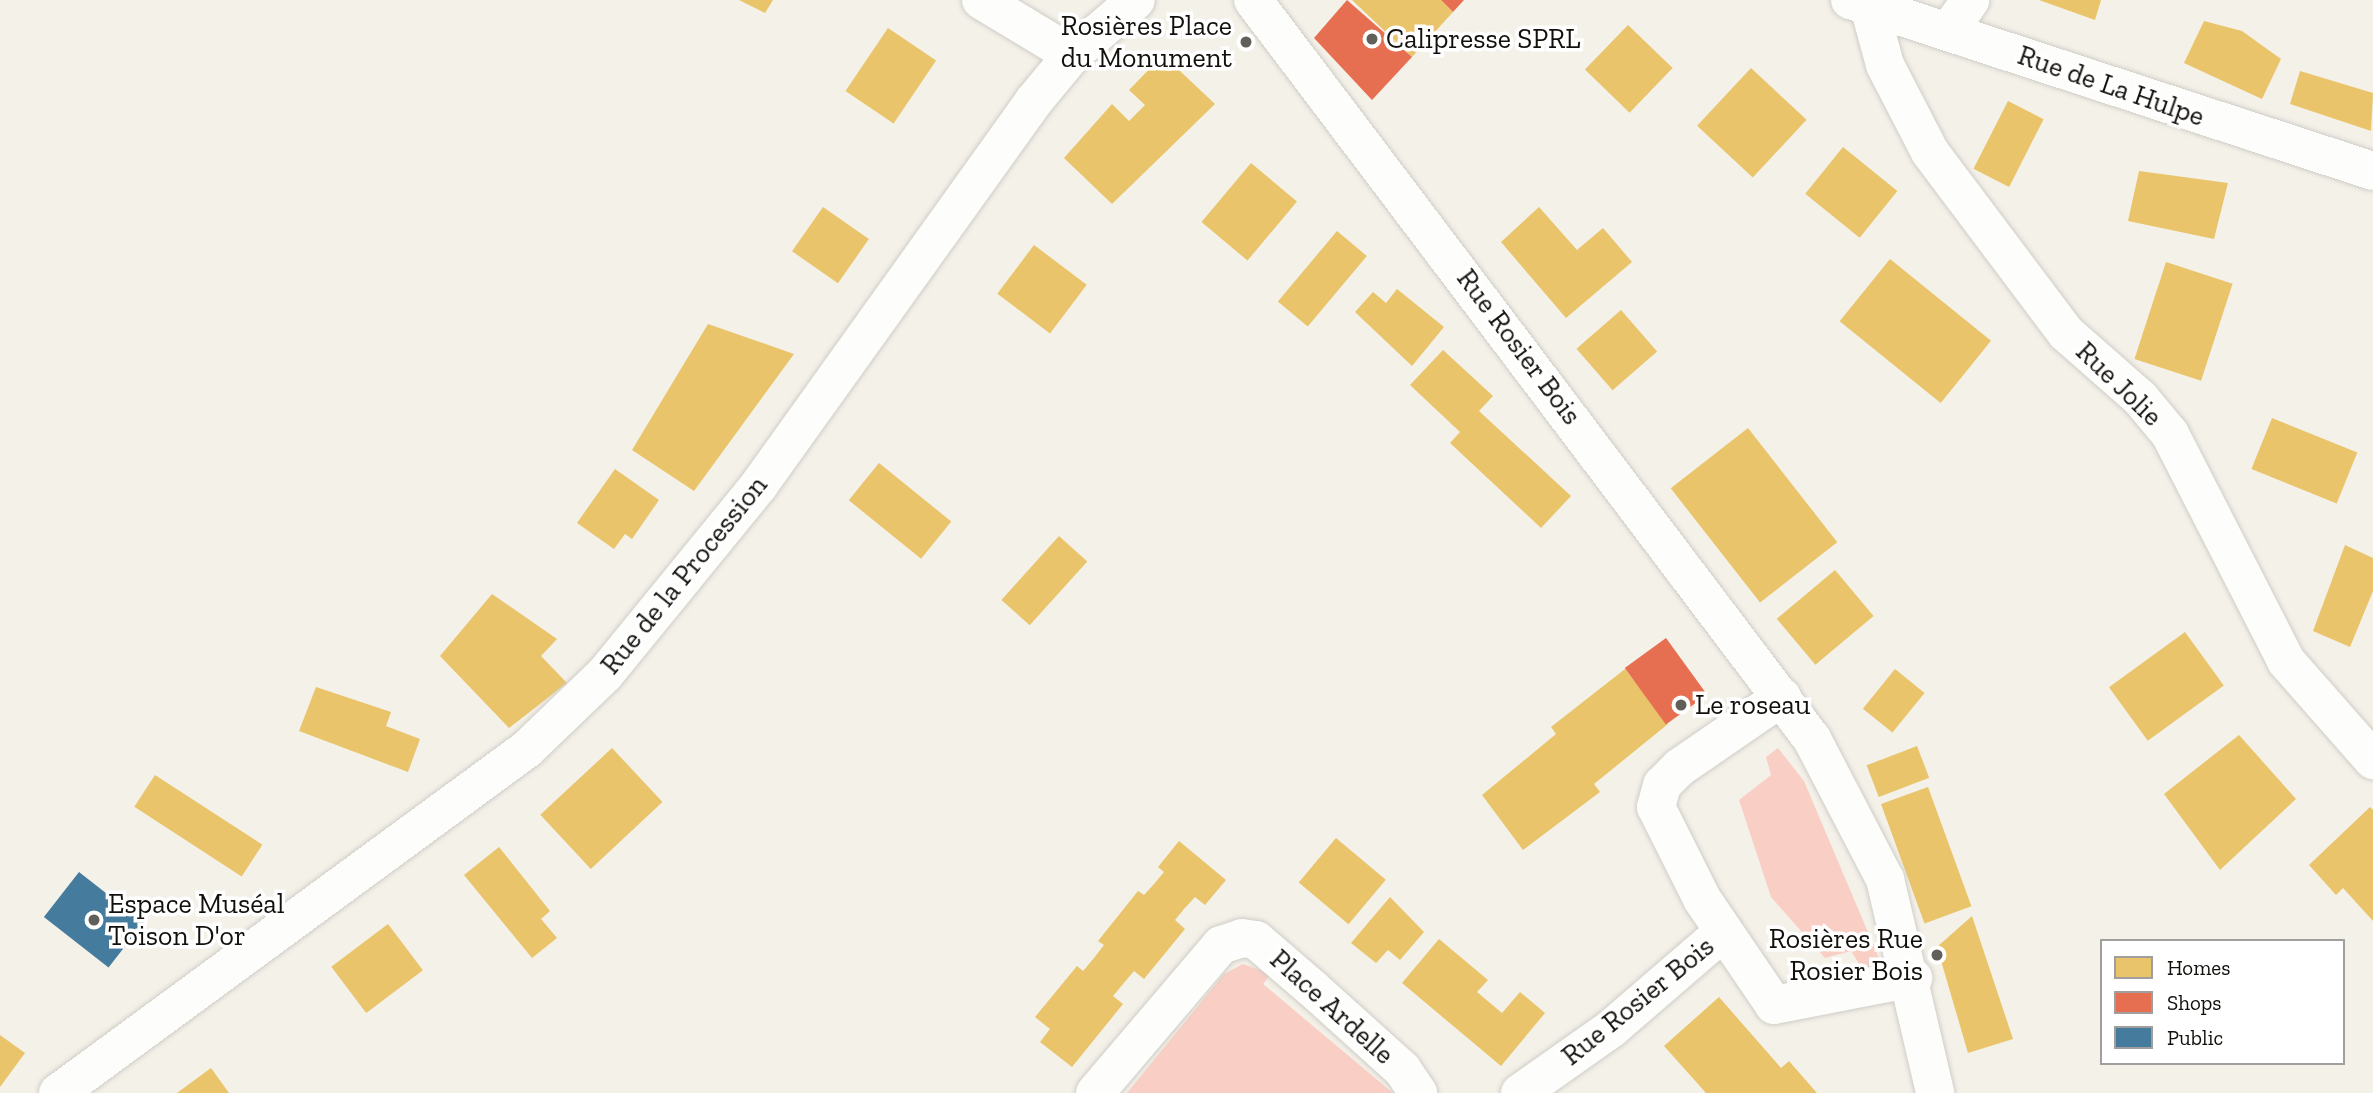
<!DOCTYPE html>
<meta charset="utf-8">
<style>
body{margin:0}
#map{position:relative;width:2373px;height:1093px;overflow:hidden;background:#f4f1e9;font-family:"Zilla Slab",serif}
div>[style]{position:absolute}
.green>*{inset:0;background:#f9cfc5}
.homes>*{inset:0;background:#e9c46a;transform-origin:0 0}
.shops>*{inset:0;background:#e76f51;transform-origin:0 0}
.public>*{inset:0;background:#457b9d;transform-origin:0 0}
.roads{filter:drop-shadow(0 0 2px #cfcdc6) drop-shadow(0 0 2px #cfcdc6)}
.street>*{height:38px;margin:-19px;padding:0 19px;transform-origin:19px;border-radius:19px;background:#fdfdfc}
.secondary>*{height:38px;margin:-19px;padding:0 19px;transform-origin:19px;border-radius:19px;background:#fdfdfc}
.dots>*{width:19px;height:19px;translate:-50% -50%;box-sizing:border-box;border:4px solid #fff;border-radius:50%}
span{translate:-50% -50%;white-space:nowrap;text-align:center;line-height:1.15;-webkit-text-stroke:7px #fff;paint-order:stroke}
.poi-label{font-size:28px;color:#12100b}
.right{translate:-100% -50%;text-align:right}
.left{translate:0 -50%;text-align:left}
.street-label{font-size:28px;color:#12100b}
.legend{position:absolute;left:2100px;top:939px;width:245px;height:126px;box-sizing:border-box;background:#fff;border:2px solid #a09f9d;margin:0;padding:9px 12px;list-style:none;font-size:21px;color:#12100b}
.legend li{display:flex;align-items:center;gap:14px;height:35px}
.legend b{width:35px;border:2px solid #a09f9d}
</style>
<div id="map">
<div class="green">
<i style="clip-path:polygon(1778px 748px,1804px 781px,1881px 963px,1863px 970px,1851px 951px,1825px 958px,1771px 897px,1739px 800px,1771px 775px,1766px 757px)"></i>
<i style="clip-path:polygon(1243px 964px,1271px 974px,1263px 984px,1393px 1093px,1127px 1093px,1224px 974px)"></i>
</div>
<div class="homes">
<i style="clip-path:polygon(739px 0,773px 0,765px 13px)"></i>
<i style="clip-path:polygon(1352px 0,1441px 0,1453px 12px,1412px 57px)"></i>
<i style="clip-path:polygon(2039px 0,2101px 0,2095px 20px)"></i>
<i style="clip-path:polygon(2204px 21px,2242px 31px,2281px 59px,2262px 99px,2184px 63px)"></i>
<i style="left:1628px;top:25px;width:62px;height:62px;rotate:44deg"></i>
<i style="left:888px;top:28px;width:58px;height:76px;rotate:34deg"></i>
<i style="clip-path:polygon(1163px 55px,1215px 104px,1112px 204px,1064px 158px,1112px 104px,1129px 121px,1145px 105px,1129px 90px)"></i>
<i style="left:1751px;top:68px;width:76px;height:79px;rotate:43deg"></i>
<i style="clip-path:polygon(2300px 71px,2373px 93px,2371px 131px,2290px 104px)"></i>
<i style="left:2008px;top:101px;width:40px;height:76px;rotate:27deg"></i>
<i style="left:1843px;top:147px;width:70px;height:60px;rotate:39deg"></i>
<i style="left:1251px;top:163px;width:60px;height:77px;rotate:40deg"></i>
<i style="clip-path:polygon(2139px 171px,2228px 183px,2214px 239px,2128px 221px)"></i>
<i style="left:823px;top:207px;width:56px;height:54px;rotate:35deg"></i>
<i style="clip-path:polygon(1539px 207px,1577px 250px,1603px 228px,1632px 262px,1566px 318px,1501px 242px)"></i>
<i style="left:1337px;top:231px;width:39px;height:92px;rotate:40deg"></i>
<i style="left:1034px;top:245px;width:66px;height:61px;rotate:37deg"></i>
<i style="left:1890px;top:259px;width:130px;height:80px;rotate:39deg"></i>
<i style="left:2166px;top:262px;width:70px;height:102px;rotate:18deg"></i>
<i style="clip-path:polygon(1397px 289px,1444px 327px,1412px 366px,1355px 312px,1373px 292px,1386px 303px)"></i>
<i style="left:1621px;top:310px;width:55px;height:59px;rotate:49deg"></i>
<i style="clip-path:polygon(708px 324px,794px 354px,694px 491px,632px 450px)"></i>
<i style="clip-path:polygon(1443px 350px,1493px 396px,1479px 411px,1571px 496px,1541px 528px,1450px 443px,1460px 432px,1410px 385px)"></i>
<i style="left:2272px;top:418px;width:92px;height:55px;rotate:22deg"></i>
<i style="left:1748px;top:428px;width:145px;height:98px;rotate:52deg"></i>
<i style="left:879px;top:463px;width:93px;height:48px;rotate:39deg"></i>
<i style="clip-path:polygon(615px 469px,659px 500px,632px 539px,625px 534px,614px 549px,577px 523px)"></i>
<i style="left:1059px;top:536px;width:38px;height:86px;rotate:42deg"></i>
<i style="clip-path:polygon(2345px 545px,2373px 558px,2373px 591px,2350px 647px,2313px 631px)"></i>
<i style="left:1835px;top:570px;width:60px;height:76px;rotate:50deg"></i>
<i style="clip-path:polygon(492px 594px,557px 639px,541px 656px,567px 683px,509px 728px,440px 656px)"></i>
<i style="left:2185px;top:632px;width:66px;height:94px;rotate:54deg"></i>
<i style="clip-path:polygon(1625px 669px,1668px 724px,1594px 784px,1600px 792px,1523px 850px,1482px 795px,1556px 734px,1551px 727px)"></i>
<i style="left:1895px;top:669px;width:38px;height:51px;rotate:39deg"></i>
<i style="clip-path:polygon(316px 687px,391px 712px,386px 726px,420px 739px,408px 772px,299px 731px)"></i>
<i style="clip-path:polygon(2239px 735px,2296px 799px,2220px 870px,2164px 794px)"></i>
<i style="left:1917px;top:746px;width:34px;height:54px;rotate:69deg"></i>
<i style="left:612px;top:748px;width:74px;height:98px;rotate:47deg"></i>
<i style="left:155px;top:775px;width:128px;height:38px;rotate:33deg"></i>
<i style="left:1928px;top:787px;width:127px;height:50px;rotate:70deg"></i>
<i style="clip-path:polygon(2370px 807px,2373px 810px,2373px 921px,2343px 888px,2336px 895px,2309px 865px)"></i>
<i style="left:1336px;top:838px;width:65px;height:58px;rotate:40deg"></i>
<i style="clip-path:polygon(1179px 841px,1226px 880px,1205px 905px,1195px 897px,1184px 909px,1175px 920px,1185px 929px,1144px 979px,1134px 971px,1113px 996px,1123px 1004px,1072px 1067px,1040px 1042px,1050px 1029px,1035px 1017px,1077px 966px,1083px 971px,1094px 958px,1104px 945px,1098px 941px,1138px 891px,1144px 895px,1154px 884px,1164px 872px,1158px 867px)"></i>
<i style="clip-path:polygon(499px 847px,550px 911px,541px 919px,557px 938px,532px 958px,464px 875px)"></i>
<i style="clip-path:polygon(1390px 897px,1424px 932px,1400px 960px,1388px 950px,1376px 963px,1351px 943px)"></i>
<i style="clip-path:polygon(1972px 916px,2013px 1039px,1968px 1053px,1937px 947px)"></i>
<i style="left:388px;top:924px;width:58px;height:71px;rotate:53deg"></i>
<i style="clip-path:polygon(1439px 939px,1488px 980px,1477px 992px,1502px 1013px,1520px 992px,1545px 1013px,1501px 1066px,1402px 983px)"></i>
<i style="clip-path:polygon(1719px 997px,1781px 1068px,1789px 1061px,1817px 1093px,1706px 1093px,1664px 1046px)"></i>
<i style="clip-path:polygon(0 1035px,25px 1053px,0 1087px)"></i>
<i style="clip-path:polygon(211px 1068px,229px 1093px,177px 1093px)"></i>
</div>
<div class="shops">
<i style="clip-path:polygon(1347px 0,1412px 57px,1372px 100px,1314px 38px)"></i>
<i style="clip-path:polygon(1441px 0,1464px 0,1453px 12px)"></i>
<i style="left:1666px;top:638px;width:70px;height:51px;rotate:54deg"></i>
</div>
<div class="public">
<i style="left:79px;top:872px;width:82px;height:57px;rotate:38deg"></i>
</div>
<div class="roads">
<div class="street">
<i style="left:981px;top:0;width:106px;rotate:31.1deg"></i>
<i style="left:1253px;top:0;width:927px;rotate:52.9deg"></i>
<i style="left:1812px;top:739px;width:158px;rotate:62.5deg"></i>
<i style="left:1885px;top:879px;width:220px;rotate:76.8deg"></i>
<i style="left:1869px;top:6px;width:61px;rotate:74.8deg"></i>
<i style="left:1885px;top:65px;width:98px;rotate:62.7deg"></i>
<i style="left:1930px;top:152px;width:226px;rotate:53.1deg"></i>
<i style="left:2066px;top:333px;width:98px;rotate:41.3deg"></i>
<i style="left:2140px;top:398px;width:47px;rotate:50.2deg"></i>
<i style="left:2170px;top:434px;width:255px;rotate:62.9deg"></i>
<i style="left:2286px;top:661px;width:132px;rotate:48.7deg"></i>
<i style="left:1948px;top:32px;width:39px;rotate:-55deg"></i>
<i style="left:1782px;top:697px;width:124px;rotate:145.5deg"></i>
<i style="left:1680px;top:767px;width:25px;rotate:135deg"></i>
<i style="left:1662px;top:785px;width:23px;rotate:105deg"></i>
<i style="left:1656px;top:807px;width:103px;rotate:63.4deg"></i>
<i style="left:1702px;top:899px;width:128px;rotate:55.8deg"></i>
<i style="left:1774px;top:1005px;width:142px;rotate:-11deg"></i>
<i style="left:58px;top:1093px;width:582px;rotate:-36.26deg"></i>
<i style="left:527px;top:749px;width:108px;rotate:-43.9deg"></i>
<i style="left:605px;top:674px;width:244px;rotate:-50.8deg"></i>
<i style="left:759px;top:485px;width:471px;rotate:-54.4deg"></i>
<i style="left:1033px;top:102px;width:61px;rotate:-50.3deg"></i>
<i style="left:1072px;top:55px;width:84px;rotate:-40.7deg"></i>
<i style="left:1095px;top:1093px;width:194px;rotate:-49.6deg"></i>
<i style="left:1221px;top:945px;width:22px;rotate:-18deg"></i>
<i style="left:1242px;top:938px;width:14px;rotate:8deg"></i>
<i style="left:1256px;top:940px;width:75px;rotate:40.7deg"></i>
<i style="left:1313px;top:989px;width:120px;rotate:42deg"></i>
<i style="left:1402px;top:1069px;width:29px;rotate:56deg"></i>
<i style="left:1520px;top:1093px;width:113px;rotate:-35.2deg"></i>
<i style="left:1612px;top:1028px;width:145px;rotate:-40.8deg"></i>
</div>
<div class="secondary">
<i style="left:1850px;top:0;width:550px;rotate:18.11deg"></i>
</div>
</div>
<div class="dots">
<i style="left:1372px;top:39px;background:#615f59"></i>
<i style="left:1246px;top:42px;background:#615f59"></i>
<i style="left:1681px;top:705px;background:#615f59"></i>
<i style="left:94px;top:920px;background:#615f59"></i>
<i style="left:1937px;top:955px;background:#615f59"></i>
</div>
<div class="poi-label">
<span class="right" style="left:1232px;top:42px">Rosières Place<br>du Monument</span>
<span class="left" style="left:1386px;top:39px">Calipresse SPRL</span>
<span class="left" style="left:1695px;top:705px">Le roseau</span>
<span class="left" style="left:108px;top:920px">Espace Muséal<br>Toison D'or</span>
<span class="right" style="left:1923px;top:955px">Rosières Rue<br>Rosier Bois</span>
</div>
<div class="street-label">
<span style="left:2111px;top:86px;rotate:19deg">Rue de La Hulpe</span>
<span style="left:1519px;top:347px;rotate:53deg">Rue Rosier Bois</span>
<span style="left:2119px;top:384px;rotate:44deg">Rue Jolie</span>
<span style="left:684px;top:575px;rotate:-51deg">Rue de la Procession</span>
<span style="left:1638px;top:1001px;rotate:-39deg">Rue Rosier Bois</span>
<span style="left:1332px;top:1007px;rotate:42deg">Place Ardelle</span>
</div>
<ul class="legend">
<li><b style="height:19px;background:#e9c46a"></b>Homes</li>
<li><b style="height:19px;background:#e76f51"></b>Shops</li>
<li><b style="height:19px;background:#457b9d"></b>Public</li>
</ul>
</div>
